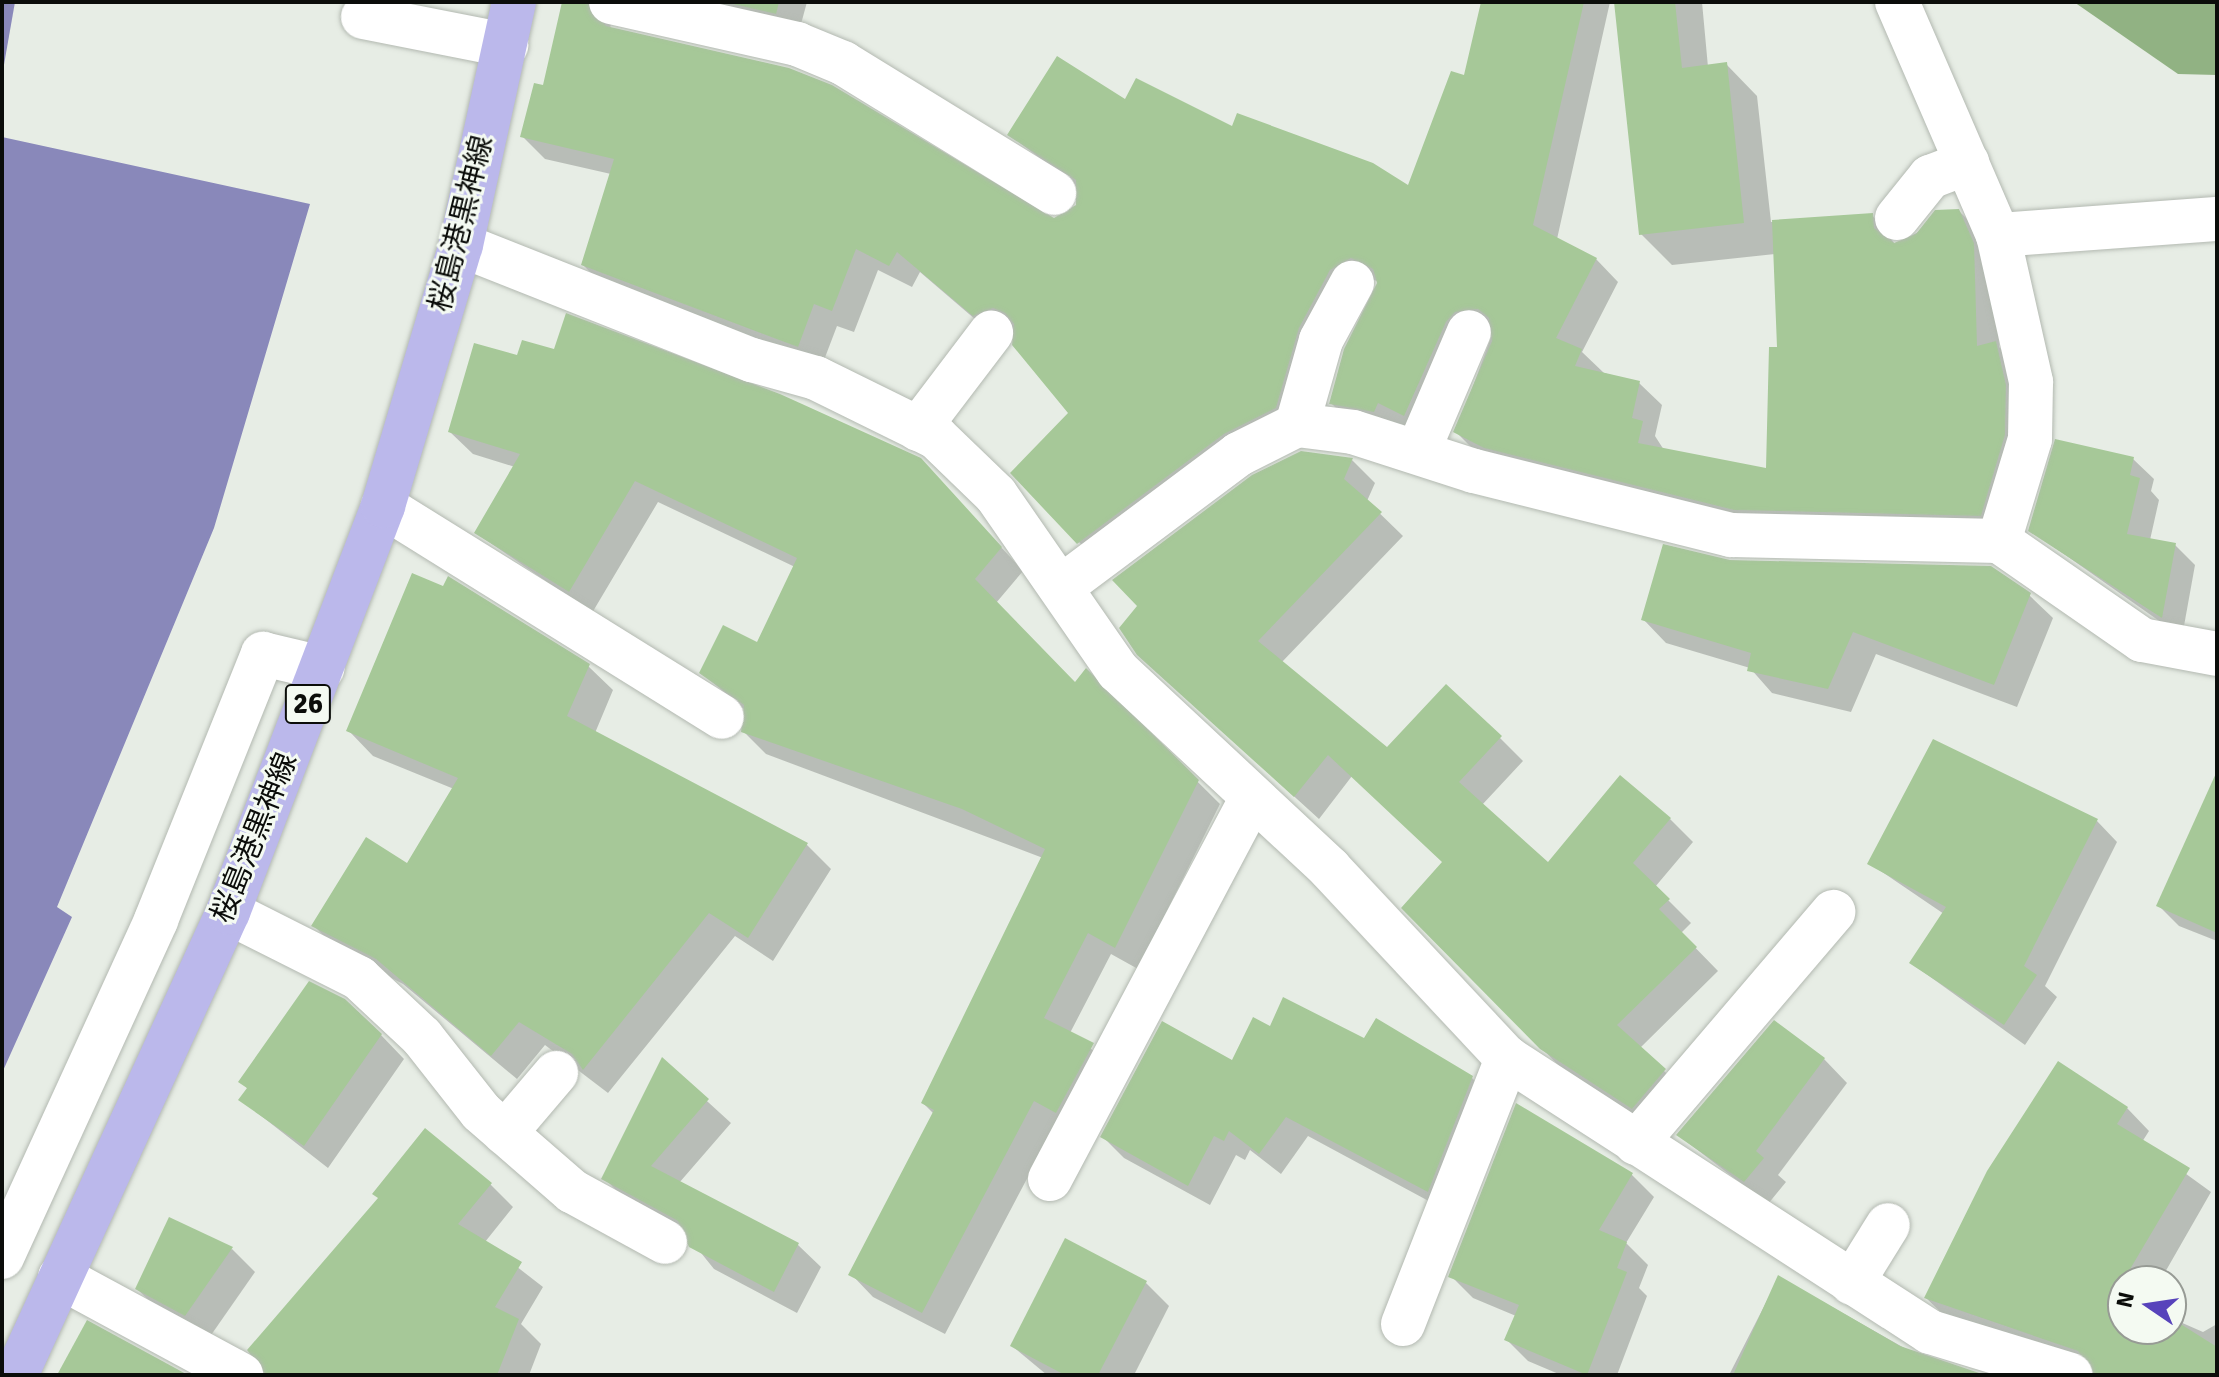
<!DOCTYPE html>
<meta charset="utf-8">
<style>
body{margin:0}
#map{position:relative;width:2219px;height:1377px;overflow:hidden;background:#e7ede5;font-family:Signika,"Noto Sans JP",sans-serif}
div>[style]{position:absolute}
.forest>*{inset:0;background:#91b283}
.water>*{inset:0;background:#8988ba}
.shadow>*{inset:0;background:#0003}
.building>*{inset:0;background:#a6c898}
.roads{filter:drop-shadow(0 0 2px #b3b9b1) drop-shadow(0 0 2px #b3b9b1)}
.street>*{height:44px;margin:-22px;padding:0 22px;transform-origin:22px;border-radius:22px;background:#fff}
.primary>*{height:44px;margin:-22px;padding:0 22px;transform-origin:22px;border-radius:22px;background:#bbb8eb}
span{translate:-50% -50%;white-space:nowrap;text-align:center;line-height:1.15;-webkit-text-stroke:6px #f4faf2;paint-order:stroke}
.shield-label span{padding:2px 6px;background:#f4faf2;border:2px solid;border-radius:6px;-webkit-text-stroke-width:0}
.shield-label{font-size:28px;color:#0b0d0a;font-weight:700}
.street-label{font-size:30px;color:#0b0d0a}
.frame{position:absolute;inset:0;border:4px solid #0b0d0a;pointer-events:none}
.north{position:absolute;left:2107px;top:1265px;width:80px;height:80px;box-sizing:border-box;background:#f4faf2;border:2px solid #979b95;border-radius:50%;rotate:283deg;font-size:22px;font-weight:700;line-height:32px;text-align:center;color:#0b0d0a}
.north::after{content:'';display:block;margin:auto;width:28px;height:36px;background:#5743bb;clip-path:polygon(50% 0,100% 100%,50% 72%,0 100%)}
</style>
<div id="map">
<div class="forest">
<i style="clip-path:polygon(2074px 2px,2217px 2px,2217px 75px,2178px 74px)"></i>
</div>
<div class="water">
<i style="clip-path:polygon(2px 2px,15px 2px,2px 76px)"></i>
<i style="clip-path:polygon(2px 137px,310px 204px,214px 528px,57px 907px,72px 917px,2px 1073px)"></i>
</div>
<div class="shadow">
<i style="clip-path:polygon(564px 2px,632px 2px,614px 8px,610px 29px,1052px 220px,1077px 208px,1077px 187px,1010px 135px,1126px 102px,1409px 188px,1466px 78px,1483px 2px,1610px 2px,1557px 239px,1596px 259px,1618px 282px,1582px 352px,1604px 373px,1639px 383px,1662px 405px,1655px 436px,1664px 450px,1768px 471px,1779px 350px,1775px 254px,1672px 265px,1641px 234px,1616px 2px,1702px 2px,1708px 67px,1726px 64px,1757px 96px,1771px 222px,1872px 215px,1895px 244px,1959px 211px,1982px 234px,1996px 267px,1999px 347px,2018px 366px,2003px 537px,1758px 532px,1478px 454px,1456px 432px,1493px 332px,1478px 334px,1427px 437px,1401px 424px,1397px 434px,1354px 426px,1331px 403px,1380px 282px,1374px 280px,1353px 293px,1298px 430px,1101px 565px,1079px 542px,1070px 413px,1016px 331px,997px 338px,920px 272px,912px 287px,878px 270px,854px 332px,837px 326px,821px 368px,606px 288px,583px 265px,611px 174px,545px 159px,523px 137px,544px 88px)"></i>
<i style="clip-path:polygon(651px 2px,807px 2px,798px 35px)"></i>
<i style="clip-path:polygon(450px 432px,920px 459px,1023px 571px,996px 603px,1075px 684px,1086px 671px,1220px 804px,1138px 969px,1111px 954px,1070px 1033px,1115px 1067px,1057px 1122px,945px 1334px,873px 1297px,851px 1274px,934px 1114px,923px 1103px,1043px 858px,766px 754px,743px 731px,745px 710px,702px 673px,758px 644px,795px 567px,658px 502px,592px 613px,476px 533px,515px 467px,473px 454px)"></i>
<i style="clip-path:polygon(2133px 459px,2154px 479px,2151px 491px,2159px 500px,2150px 540px,2175px 545px,2195px 565px,2182px 637px,2030px 530px)"></i>
<i style="clip-path:polygon(1352px 460px,1375px 483px,1367px 501px,1403px 536px,1281px 663px,1387px 750px,1500px 738px,1523px 761px,1482px 805px,1548px 865px,1670px 819px,1693px 842px,1655px 887px,1691px 923px,1681px 933px,1718px 971px,1640px 1048px,1688px 1094px,1656px 1131px,1565px 1072px,1404px 908px,1444px 863px,1352px 776px,1319px 819px,1163px 677px)"></i>
<i style="clip-path:polygon(1730px 562px,2029px 595px,2053px 618px,2017px 707px,1876px 654px,1851px 712px,1772px 693px,1750px 668px,1666px 643px,1643px 619px)"></i>
<i style="clip-path:polygon(588px 666px,613px 690px,595px 733px,806px 844px,831px 869px,773px 961px,735px 936px,608px 1093px,545px 1045px,517px 1079px,403px 984px,338px 950px,313px 925px,407px 865px,454px 789px,373px 756px,349px 731px)"></i>
<i style="clip-path:polygon(2217px 795px,2217px 941px,2179px 926px,2158px 905px)"></i>
<i style="clip-path:polygon(2097px 821px,2117px 842px,2045px 986px,2057px 997px,2025px 1045px,1911px 963px,1944px 914px,1869px 863px)"></i>
<i style="clip-path:polygon(1271px 1028px,1365px 1040px,1472px 1078px,1493px 1099px,1449px 1212px,1308px 1136px,1281px 1174px,1250px 1150px,1245px 1160px,1236px 1155px,1210px 1205px,1124px 1158px,1103px 1137px,1233px 1062px)"></i>
<i style="clip-path:polygon(381px 1035px,404px 1059px,328px 1168px,241px 1100px,249px 1090px,241px 1082px)"></i>
<i style="clip-path:polygon(1824px 1059px,1847px 1083px,1778px 1175px,1786px 1182px,1768px 1204px,1678px 1135px)"></i>
<i style="clip-path:polygon(663px 1061px,731px 1123px,679px 1183px,798px 1245px,821px 1267px,797px 1313px,714px 1269px,685px 1233px,627px 1201px,604px 1178px)"></i>
<i style="clip-path:polygon(1517px 1106px,1632px 1175px,1654px 1197px,1626px 1243px,1648px 1265px,1639px 1288px,1647px 1296px,1617px 1375px,1561px 1375px,1528px 1361px,1506px 1339px,1516px 1316px,1473px 1298px,1451px 1276px)"></i>
<i style="clip-path:polygon(2127px 1108px,2149px 1131px,2142px 1142px,2211px 1192px,2160px 1281px,2123px 1281px,2123px 1329px,2171px 1329px,2171px 1318px,2203px 1332px,2217px 1324px,2217px 1375px,2096px 1375px,1949px 1320px,1926px 1298px)"></i>
<i style="clip-path:polygon(490px 1184px,513px 1207px,485px 1242px,543px 1287px,521px 1324px,541px 1344px,529px 1375px,267px 1375px)"></i>
<i style="clip-path:polygon(232px 1249px,255px 1272px,209px 1338px,161px 1312px,137px 1289px)"></i>
<i style="clip-path:polygon(1779px 1277px,1922px 1358px,1978px 1375px,1729px 1375px)"></i>
<i style="clip-path:polygon(1146px 1283px,1169px 1306px,1134px 1375px,1047px 1375px,1012px 1346px)"></i>
</div>
<div class="building">
<i style="clip-path:polygon(562px 2px,587px 2px,606px 26px,789px 68px,832px 85px,1054px 218px,1076px 205px,1076px 180px,1007px 135px,1057px 56px,1125px 99px,1136px 78px,1232px 126px,1237px 113px,1373px 163px,1408px 185px,1451px 71px,1464px 75px,1481px 2px,1584px 2px,1533px 225px,1597px 258px,1556px 338px,1582px 349px,1575px 366px,1640px 381px,1632px 418px,1643px 421px,1638px 443px,1766px 468px,1769px 347px,1777px 347px,1772px 220px,1873px 213px,1874px 228px,1894px 243px,1916px 234px,1935px 210px,1959px 209px,1974px 243px,1977px 346px,1996px 341px,2006px 385px,2005px 435px,1981px 516px,1734px 510px,1484px 448px,1453px 432px,1492px 341px,1489px 318px,1478px 309px,1455px 312px,1446px 322px,1404px 416px,1378px 403px,1374px 412px,1329px 404px,1344px 349px,1377px 283px,1373px 269px,1351px 258px,1330px 270px,1299px 328px,1276px 408px,1224px 434px,1077px 544px,1010px 473px,1068px 413px,1012px 345px,1014px 324px,1005px 313px,993px 308px,973px 316px,897px 252px,889px 266px,856px 249px,832px 311px,814px 304px,798px 347px,581px 265px,614px 159px,520px 137px,534px 83px,543px 85px)"></i>
<i style="clip-path:polygon(724px 2px,779px 2px,776px 14px)"></i>
<i style="clip-path:polygon(1614px 2px,1675px 2px,1682px 68px,1727px 62px,1744px 223px,1639px 235px)"></i>
<i style="clip-path:polygon(566px 313px,780px 394px,921px 458px,1002px 547px,975px 579px,1075px 682px,1086px 668px,1199px 780px,1115px 948px,1088px 933px,1044px 1018px,1094px 1043px,1056px 1113px,1034px 1101px,922px 1313px,848px 1275px,934px 1110px,921px 1103px,1045px 849px,962px 809px,741px 732px,744px 705px,699px 673px,723px 625px,757px 642px,797px 558px,635px 481px,569px 592px,474px 533px,520px 454px,448px 432px,474px 343px,517px 355px,522px 340px,554px 349px)"></i>
<i style="clip-path:polygon(2055px 439px,2134px 457px,2130px 475px,2140px 478px,2127px 534px,2176px 543px,2162px 618px,2028px 531px)"></i>
<i style="clip-path:polygon(1301px 451px,1353px 458px,1344px 479px,1382px 512px,1258px 641px,1387px 747px,1446px 684px,1502px 736px,1459px 782px,1548px 862px,1620px 775px,1671px 818px,1633px 863px,1670px 899px,1659px 909px,1697px 947px,1617px 1025px,1666px 1069px,1632px 1109px,1540px 1049px,1401px 908px,1442px 862px,1328px 755px,1294px 797px,1137px 655px,1119px 628px,1137px 606px,1112px 580px,1252px 475px)"></i>
<i style="clip-path:polygon(1663px 544px,1730px 560px,1991px 566px,2031px 593px,1994px 685px,1853px 632px,1828px 689px,1747px 671px,1751px 653px,1641px 620px)"></i>
<i style="clip-path:polygon(412px 573px,443px 586px,448px 576px,590px 664px,567px 716px,808px 843px,748px 938px,709px 913px,583px 1070px,572px 1054px,519px 1022px,491px 1056px,376px 959px,311px 926px,366px 837px,407px 863px,458px 778px,346px 731px)"></i>
<i style="clip-path:polygon(1933px 739px,2098px 819px,2024px 966px,2037px 975px,2004px 1025px,1909px 963px,1946px 907px,1867px 864px)"></i>
<i style="clip-path:polygon(2217px 771px,2217px 933px,2156px 906px)"></i>
<i style="clip-path:polygon(309px 981px,345px 999px,382px 1034px,304px 1146px,238px 1100px,247px 1088px,238px 1082px)"></i>
<i style="clip-path:polygon(1283px 997px,1364px 1038px,1376px 1018px,1473px 1076px,1428px 1192px,1286px 1117px,1259px 1154px,1229px 1131px,1224px 1141px,1214px 1136px,1188px 1186px,1100px 1137px,1162px 1021px,1232px 1060px,1253px 1017px,1270px 1026px)"></i>
<i style="clip-path:polygon(1774px 1020px,1825px 1058px,1756px 1151px,1764px 1158px,1744px 1182px,1676px 1135px)"></i>
<i style="clip-path:polygon(662px 1057px,709px 1099px,651px 1166px,799px 1243px,774px 1292px,689px 1247px,678px 1221px,601px 1179px)"></i>
<i style="clip-path:polygon(2058px 1061px,2128px 1107px,2117px 1124px,2190px 1168px,2123px 1281px,2123px 1329px,2171px 1329px,2171px 1318px,2217px 1347px,2217px 1375px,2095px 1375px,2078px 1351px,1924px 1298px,1987px 1171px)"></i>
<i style="clip-path:polygon(1516px 1103px,1633px 1173px,1599px 1230px,1627px 1242px,1617px 1268px,1627px 1272px,1587px 1375px,1504px 1340px,1519px 1305px,1448px 1277px)"></i>
<i style="clip-path:polygon(425px 1128px,492px 1183px,458px 1224px,522px 1262px,495px 1307px,519px 1319px,497px 1375px,266px 1375px,247px 1350px,378px 1198px,372px 1194px)"></i>
<i style="clip-path:polygon(169px 1217px,233px 1247px,185px 1316px,135px 1289px)"></i>
<i style="clip-path:polygon(1065px 1238px,1147px 1281px,1098px 1375px,1065px 1375px,1010px 1346px)"></i>
<i style="clip-path:polygon(1778px 1275px,1900px 1346px,1985px 1375px,1733px 1375px)"></i>
<i style="clip-path:polygon(87px 1320px,188px 1375px,57px 1375px)"></i>
</div>
<div class="roads">
<div class="street">
<i style="left:611px;top:2px;width:191px;rotate:12.7deg"></i>
<i style="left:797px;top:44px;width:50px;rotate:22.4deg"></i>
<i style="left:843px;top:63px;width:248px;rotate:31.6deg"></i>
<i style="left:1897px;top:2px;width:254px;rotate:66.6deg"></i>
<i style="left:1998px;top:235px;width:151px;rotate:77.3deg"></i>
<i style="left:2031px;top:382px;width:57px;rotate:91deg"></i>
<i style="left:2030px;top:439px;width:107px;rotate:106.9deg"></i>
<i style="left:363px;top:17px;width:146px;rotate:11.1deg"></i>
<i style="left:1897px;top:218px;width:53px;rotate:-51.2deg"></i>
<i style="left:1930px;top:177px;width:40px;rotate:-21deg"></i>
<i style="left:1998px;top:235px;width:220px;rotate:-4.2deg"></i>
<i style="left:461px;top:245px;width:313px;rotate:21.6deg"></i>
<i style="left:752px;top:360px;width:66px;rotate:15.7deg"></i>
<i style="left:816px;top:378px;width:134px;rotate:26.2deg"></i>
<i style="left:936px;top:437px;width:83px;rotate:44deg"></i>
<i style="left:996px;top:495px;width:214px;rotate:55.3deg"></i>
<i style="left:1118px;top:671px;width:290px;rotate:43deg"></i>
<i style="left:1330px;top:869px;width:259px;rotate:46.9deg"></i>
<i style="left:1507px;top:1058px;width:504px;rotate:32.93deg"></i>
<i style="left:1930px;top:1332px;width:147px;rotate:17deg"></i>
<i style="left:1297px;top:425px;width:88px;rotate:-74.2deg"></i>
<i style="left:1321px;top:340px;width:65px;rotate:-61.5deg"></i>
<i style="left:918px;top:429px;width:121px;rotate:-52.8deg"></i>
<i style="left:1419px;top:449px;width:127px;rotate:-66.9deg"></i>
<i style="left:383px;top:506px;width:399px;rotate:31.9deg"></i>
<i style="left:1061px;top:587px;width:222px;rotate:-36.8deg"></i>
<i style="left:1239px;top:454px;width:65px;rotate:-26.6deg"></i>
<i style="left:1297px;top:425px;width:56px;rotate:7.1deg"></i>
<i style="left:1353px;top:432px;width:127px;rotate:17.9deg"></i>
<i style="left:1474px;top:471px;width:265px;rotate:14deg"></i>
<i style="left:1731px;top:535px;width:268px;rotate:1.3deg"></i>
<i style="left:1999px;top:541px;width:174px;rotate:34.7deg"></i>
<i style="left:2142px;top:640px;width:76px;rotate:10.6deg"></i>
<i style="left:228px;top:912px;width:147px;rotate:26.7deg"></i>
<i style="left:359px;top:978px;width:86px;rotate:43.1deg"></i>
<i style="left:422px;top:1037px;width:95px;rotate:51.8deg"></i>
<i style="left:481px;top:1112px;width:121px;rotate:41deg"></i>
<i style="left:572px;top:1191px;width:106px;rotate:28.7deg"></i>
<i style="left:505px;top:1133px;width:79px;rotate:-49.6deg"></i>
<i style="left:1636px;top:1143px;width:304px;rotate:-49.5deg"></i>
<i style="left:1050px;top:1179px;width:432px;rotate:-62.1deg"></i>
<i style="left:2px;top:1257px;width:371px;rotate:-65.4deg"></i>
<i style="left:156px;top:920px;width:287px;rotate:-68.1deg"></i>
<i style="left:263px;top:654px;width:61px;rotate:13.3deg"></i>
<i style="left:60px;top:1277px;width:206px;rotate:28.4deg"></i>
<i style="left:1852px;top:1283px;width:68px;rotate:-58.2deg"></i>
<i style="left:1403px;top:1324px;width:286px;rotate:-68.6deg"></i>
</div>
<div class="primary">
<i style="left:16px;top:1375px;width:509px;rotate:-65.4deg"></i>
<i style="left:228px;top:912px;width:435px;rotate:-69.1deg"></i>
<i style="left:383px;top:506px;width:272px;rotate:-73.4deg"></i>
<i style="left:461px;top:245px;width:249px;rotate:-77.7deg"></i>
</div>
</div>
<div class="shield-label">
<span style="left:308px;top:704px">26</span>
</div>
<div class="street-label">
<span style="left:462px;top:224px;rotate:-76deg">桜島港黒神線</span>
<span style="left:255px;top:838px;rotate:-68deg">桜島港黒神線</span>
</div>
<div class="frame"></div>
<div class="north">N</div>
</div>
